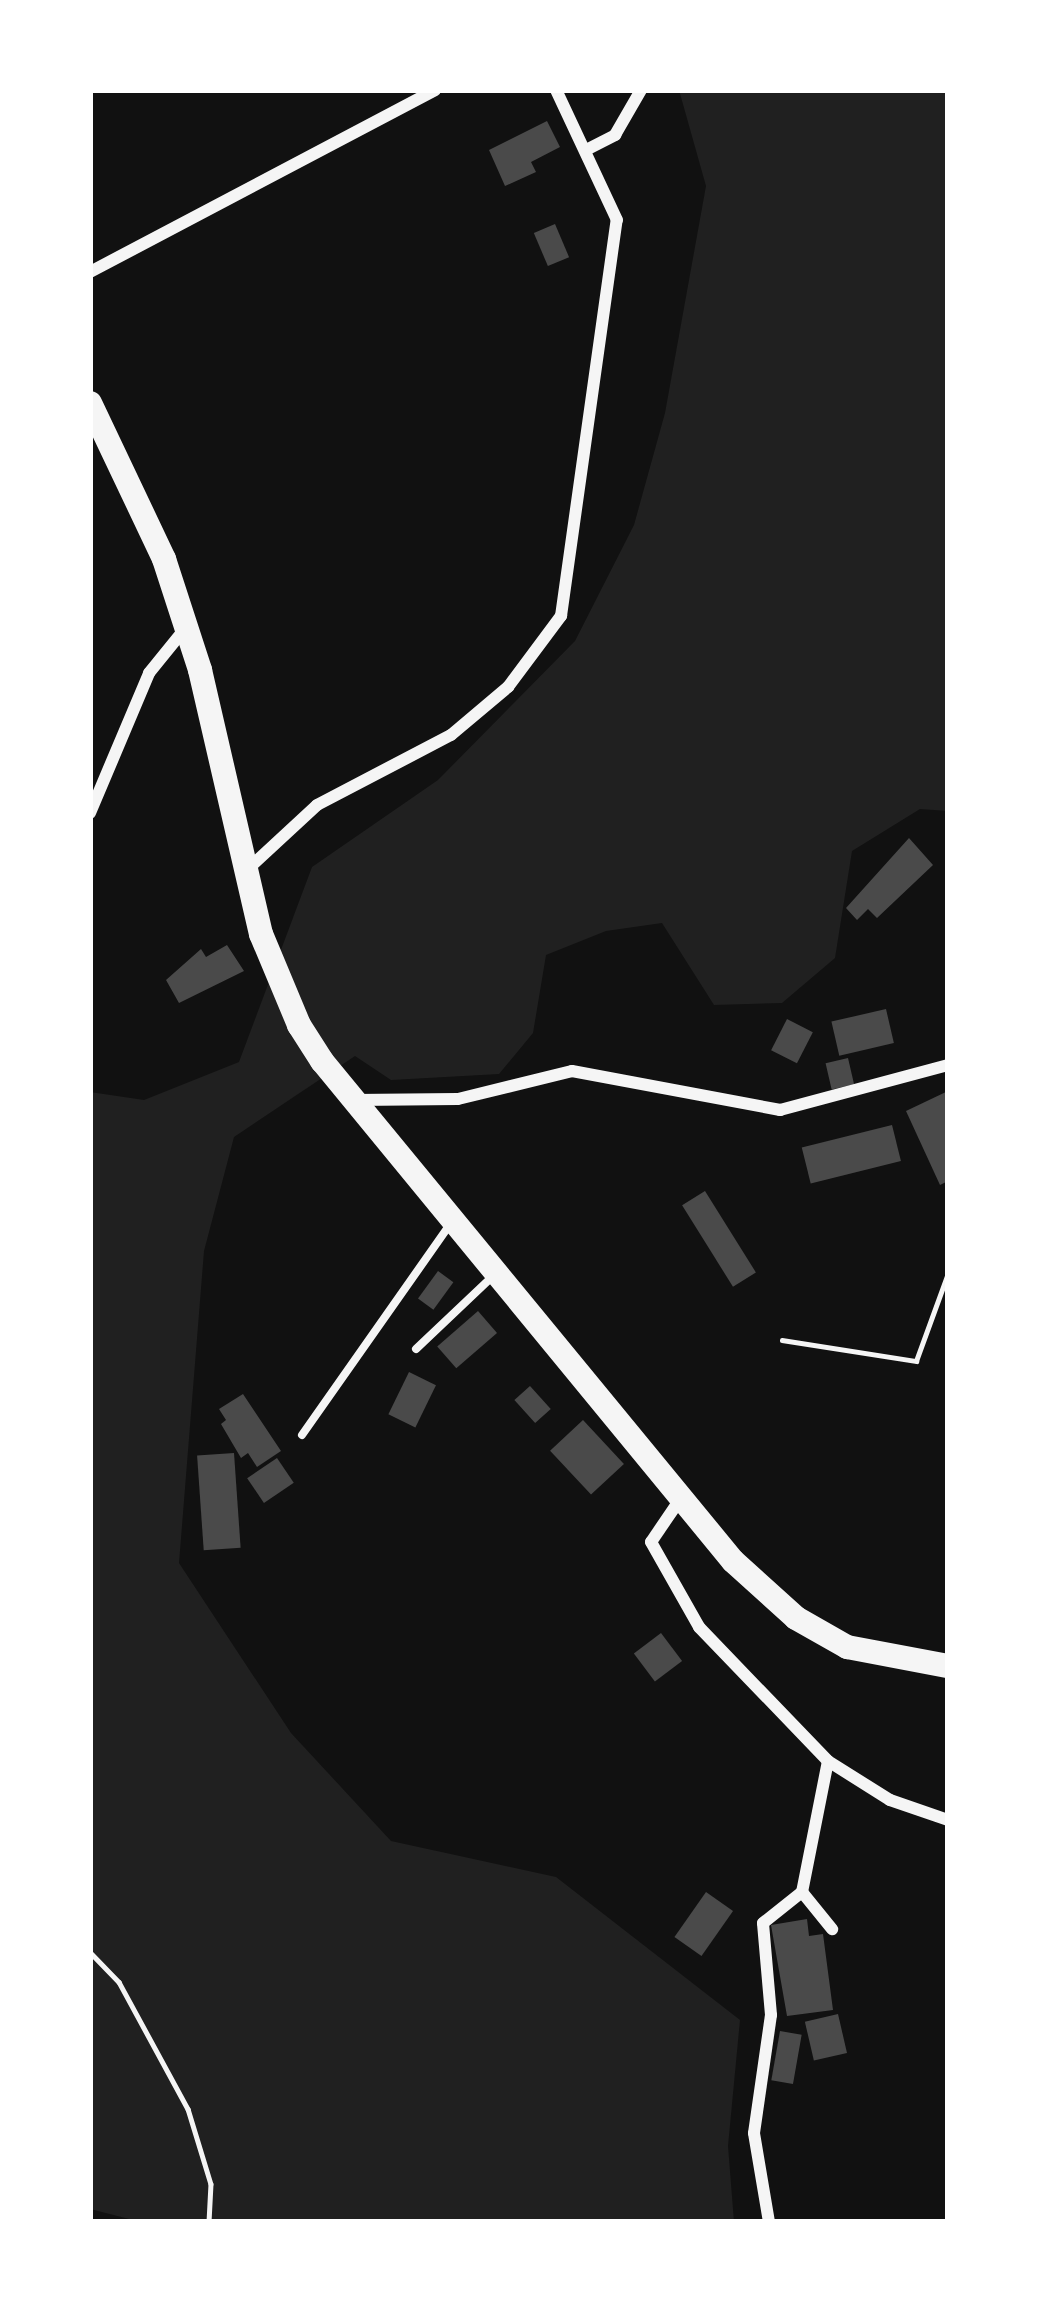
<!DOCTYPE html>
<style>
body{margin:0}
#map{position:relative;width:1038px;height:2312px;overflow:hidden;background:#111;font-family:Cabin,sans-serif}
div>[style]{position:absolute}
.green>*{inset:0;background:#202020}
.building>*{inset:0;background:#4a4a4a;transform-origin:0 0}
.path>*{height:4.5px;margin:-2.25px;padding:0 2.25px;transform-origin:2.25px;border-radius:2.25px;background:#f5f5f5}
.service>*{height:8px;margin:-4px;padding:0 4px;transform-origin:4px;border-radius:4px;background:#f5f5f5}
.minor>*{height:12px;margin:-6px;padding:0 6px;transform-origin:6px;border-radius:6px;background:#f5f5f5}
.secondary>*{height:24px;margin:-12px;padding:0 12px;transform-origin:12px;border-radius:12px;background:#f5f5f5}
span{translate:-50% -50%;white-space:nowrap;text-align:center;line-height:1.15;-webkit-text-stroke:9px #fff;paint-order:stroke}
.frame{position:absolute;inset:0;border:93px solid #fff;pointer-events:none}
</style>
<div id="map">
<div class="green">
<i style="clip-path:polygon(679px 90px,948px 90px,948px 811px,920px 809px,852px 851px,835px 958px,782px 1003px,714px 1005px,662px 923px,606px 931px,546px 955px,533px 1033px,499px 1074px,391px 1080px,355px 1056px,234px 1137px,204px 1251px,179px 1563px,291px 1733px,391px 1841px,556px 1877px,740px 2020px,728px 2146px,734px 2222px,141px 2222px,90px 2209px,90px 1092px,144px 1100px,239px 1062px,312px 867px,438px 780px,575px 641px,634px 525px,665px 413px,706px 186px)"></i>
</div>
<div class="building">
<i style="clip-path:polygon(547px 121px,560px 147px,531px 162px,536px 172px,505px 186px,489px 150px)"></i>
<i style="left:555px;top:224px;width:36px;height:23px;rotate:67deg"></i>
<i style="clip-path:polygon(909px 838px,933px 865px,877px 918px,868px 909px,857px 920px,846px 908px)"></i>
<i style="clip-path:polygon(227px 945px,244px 971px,179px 1003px,166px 980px,201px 949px,206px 957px)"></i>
<i style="left:886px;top:1009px;width:35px;height:56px;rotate:77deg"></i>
<i style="left:787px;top:1019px;width:29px;height:35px;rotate:27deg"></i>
<i style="left:848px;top:1058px;width:27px;height:23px;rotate:77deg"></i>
<i style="clip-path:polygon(948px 1091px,948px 1181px,940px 1185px,906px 1111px)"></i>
<i style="left:892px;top:1125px;width:37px;height:93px;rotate:76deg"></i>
<i style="left:705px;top:1191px;width:96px;height:27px;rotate:58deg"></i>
<i style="left:438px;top:1271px;width:19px;height:34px;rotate:36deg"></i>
<i style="left:478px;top:1311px;width:29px;height:54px;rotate:49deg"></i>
<i style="left:409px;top:1372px;width:30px;height:47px;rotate:26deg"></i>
<i style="left:530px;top:1386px;width:31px;height:21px;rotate:48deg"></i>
<i style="clip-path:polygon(243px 1394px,281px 1451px,257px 1467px,248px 1453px,241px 1458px,221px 1424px,226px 1420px,219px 1409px)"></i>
<i style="left:583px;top:1420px;width:60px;height:45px;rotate:47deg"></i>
<i style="left:234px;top:1453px;width:95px;height:37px;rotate:86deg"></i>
<i style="left:277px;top:1458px;width:30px;height:36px;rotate:56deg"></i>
<i style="left:661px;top:1633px;width:35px;height:34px;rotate:53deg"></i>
<i style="left:706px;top:1892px;width:33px;height:55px;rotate:35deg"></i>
<i style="clip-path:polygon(807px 1919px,809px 1936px,823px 1934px,833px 2010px,787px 2016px,771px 1925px)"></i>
<i style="left:838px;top:2014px;width:40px;height:34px;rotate:77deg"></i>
<i style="left:780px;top:2031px;width:22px;height:50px;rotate:10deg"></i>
</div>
<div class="path">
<i style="left:782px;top:1340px;width:136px;rotate:8.9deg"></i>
<i style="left:916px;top:1361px;width:94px;rotate:-70deg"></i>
<i style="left:90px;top:1952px;width:42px;rotate:46deg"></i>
<i style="left:119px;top:1982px;width:145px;rotate:61.5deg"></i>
<i style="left:188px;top:2109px;width:78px;rotate:73deg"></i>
<i style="left:211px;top:2184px;width:38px;rotate:93deg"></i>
</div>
<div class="service">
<i style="left:416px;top:1349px;width:106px;rotate:-43.5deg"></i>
<i style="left:302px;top:1435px;width:256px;rotate:-54.9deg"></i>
</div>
<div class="minor">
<i style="left:586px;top:150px;width:33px;rotate:-27deg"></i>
<i style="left:615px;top:135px;width:52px;rotate:-60deg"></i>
<i style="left:90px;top:272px;width:390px;rotate:-27.8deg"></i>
<i style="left:90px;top:813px;width:152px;rotate:-67.1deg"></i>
<i style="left:149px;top:673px;width:55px;rotate:-50.9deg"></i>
<i style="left:248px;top:869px;width:94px;rotate:-42.8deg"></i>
<i style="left:317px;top:805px;width:151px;rotate:-27.6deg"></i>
<i style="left:451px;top:735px;width:75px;rotate:-40.1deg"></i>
<i style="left:508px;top:687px;width:89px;rotate:-53.3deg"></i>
<i style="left:561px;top:616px;width:400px;rotate:-82deg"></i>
<i style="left:617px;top:220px;width:144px;rotate:-115.1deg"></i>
<i style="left:355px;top:1100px;width:103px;rotate:-0.6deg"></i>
<i style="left:458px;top:1099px;width:117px;rotate:-13.8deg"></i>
<i style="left:572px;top:1071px;width:212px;rotate:10.6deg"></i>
<i style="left:780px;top:1110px;width:174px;rotate:-15deg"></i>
<i style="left:681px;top:1498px;width:53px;rotate:124.3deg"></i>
<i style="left:651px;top:1542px;width:98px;rotate:60.5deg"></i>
<i style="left:699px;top:1627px;width:186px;rotate:46.1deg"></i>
<i style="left:828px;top:1761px;width:73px;rotate:32.2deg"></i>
<i style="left:890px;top:1800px;width:61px;rotate:19deg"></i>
<i style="left:828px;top:1761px;width:134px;rotate:101.2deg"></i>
<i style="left:802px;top:1892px;width:48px;rotate:51deg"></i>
<i style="left:769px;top:2222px;width:90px;rotate:-99.6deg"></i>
<i style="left:754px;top:2133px;width:119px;rotate:-81.8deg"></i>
<i style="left:771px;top:2015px;width:92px;rotate:-95deg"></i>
<i style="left:763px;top:1923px;width:50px;rotate:-38.5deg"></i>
</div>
<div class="secondary">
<i style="left:90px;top:403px;width:173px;rotate:64.6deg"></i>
<i style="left:164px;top:559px;width:117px;rotate:72deg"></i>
<i style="left:200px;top:670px;width:271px;rotate:77deg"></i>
<i style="left:261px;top:934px;width:99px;rotate:67.3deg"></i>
<i style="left:299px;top:1025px;width:43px;rotate:57.4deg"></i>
<i style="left:322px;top:1061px;width:647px;rotate:50.58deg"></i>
<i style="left:733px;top:1561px;width:85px;rotate:42.1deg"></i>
<i style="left:796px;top:1618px;width:59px;rotate:29.6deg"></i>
<i style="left:847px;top:1647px;width:103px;rotate:10.7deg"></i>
</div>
<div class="frame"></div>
</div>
